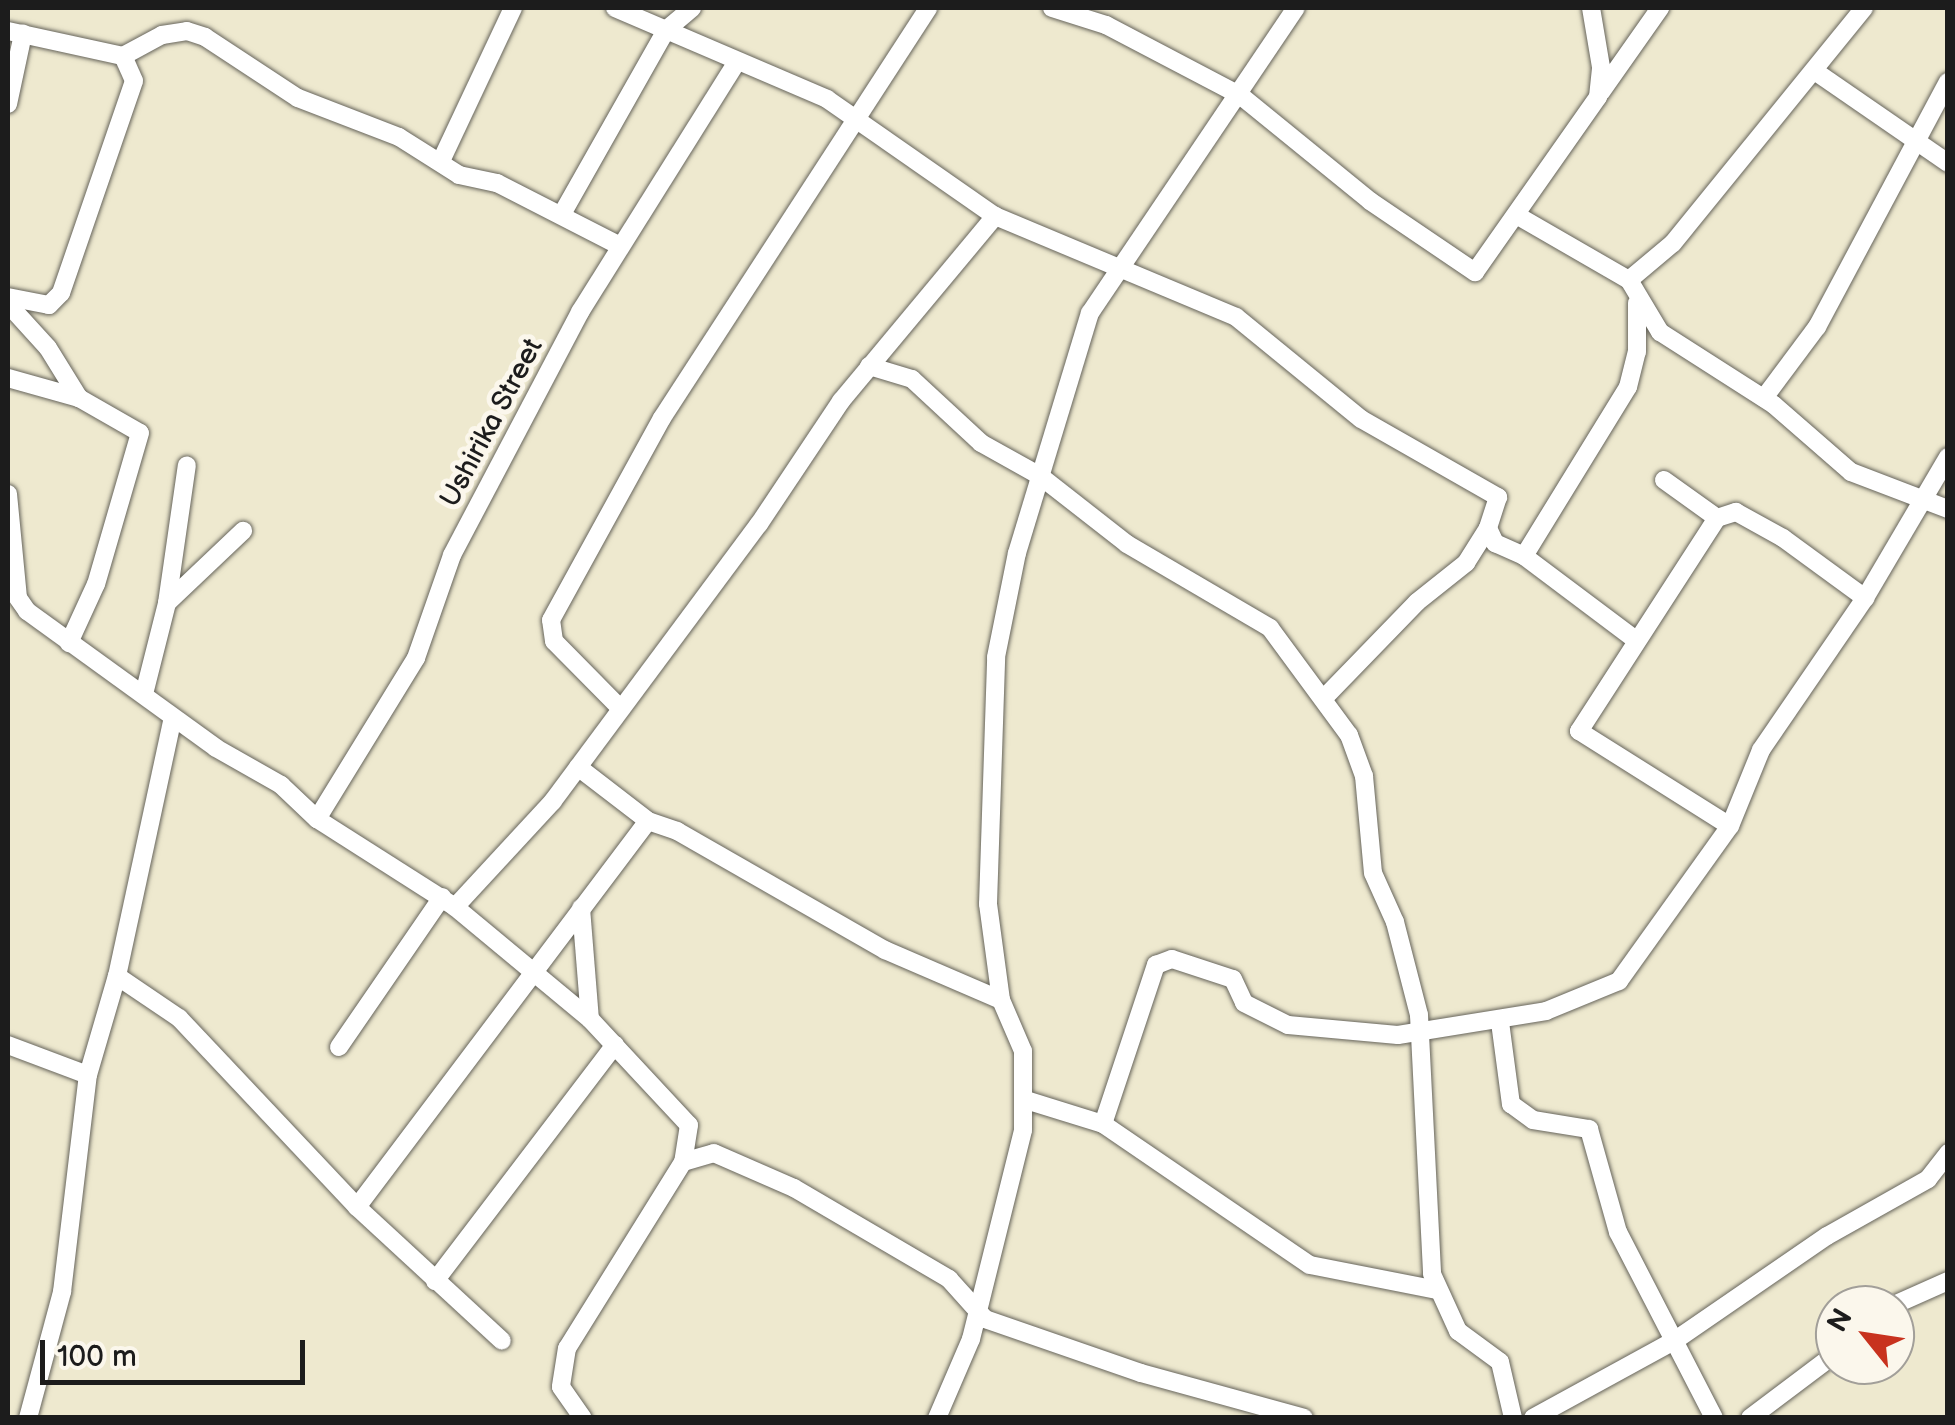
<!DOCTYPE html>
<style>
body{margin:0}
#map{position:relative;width:1955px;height:1425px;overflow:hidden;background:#eee9cf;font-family:"Balsamiq Sans",sans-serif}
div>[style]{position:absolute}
.roads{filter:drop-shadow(0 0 2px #66645b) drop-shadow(0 0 2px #66645b)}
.minor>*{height:18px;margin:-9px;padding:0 9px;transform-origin:9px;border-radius:9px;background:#fff}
span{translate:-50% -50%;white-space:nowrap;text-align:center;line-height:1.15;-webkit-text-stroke:10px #fbf7ec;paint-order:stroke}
.street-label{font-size:28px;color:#1c1c1c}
.frame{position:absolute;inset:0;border:10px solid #1c1c1c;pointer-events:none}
.north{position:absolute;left:1815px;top:1285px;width:100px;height:100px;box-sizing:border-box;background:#fbf7ec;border:2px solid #a29f99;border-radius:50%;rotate:300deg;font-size:28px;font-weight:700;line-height:40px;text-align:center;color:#1c1c1c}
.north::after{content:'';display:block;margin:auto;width:35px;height:45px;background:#c8321e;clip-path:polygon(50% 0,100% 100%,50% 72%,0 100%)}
.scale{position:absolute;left:40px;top:1340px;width:265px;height:45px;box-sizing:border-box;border:5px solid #1c1c1c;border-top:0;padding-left:12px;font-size:30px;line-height:35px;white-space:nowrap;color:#1c1c1c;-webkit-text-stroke:8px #fbf7ec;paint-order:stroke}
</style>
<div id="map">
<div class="roads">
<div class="minor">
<i style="left:615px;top:8px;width:231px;rotate:23.2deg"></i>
<i style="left:827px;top:99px;width:205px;rotate:34.9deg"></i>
<i style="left:995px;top:216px;width:261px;rotate:22.7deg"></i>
<i style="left:1236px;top:317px;width:161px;rotate:39.2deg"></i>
<i style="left:1361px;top:419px;width:158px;rotate:29.7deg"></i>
<i style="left:1498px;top:497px;width:33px;rotate:108deg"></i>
<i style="left:1488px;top:528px;width:17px;rotate:65deg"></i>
<i style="left:1495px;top:543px;width:32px;rotate:24deg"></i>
<i style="left:1524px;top:556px;width:140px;rotate:36.9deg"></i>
<i style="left:1052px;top:8px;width:57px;rotate:17.5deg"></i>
<i style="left:1106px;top:25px;width:153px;rotate:27.7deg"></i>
<i style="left:1241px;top:96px;width:166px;rotate:39.1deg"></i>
<i style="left:1370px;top:201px;width:127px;rotate:34.1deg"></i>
<i style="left:1475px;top:272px;width:214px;rotate:-54.9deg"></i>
<i style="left:1598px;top:97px;width:30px;rotate:-84deg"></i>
<i style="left:1601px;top:67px;width:60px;rotate:-99.6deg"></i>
<i style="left:8px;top:31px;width:118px;rotate:12.3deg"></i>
<i style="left:123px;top:56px;width:27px;rotate:66deg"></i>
<i style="left:134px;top:81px;width:224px;rotate:109deg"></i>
<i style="left:61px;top:293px;width:17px;rotate:135deg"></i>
<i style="left:49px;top:305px;width:42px;rotate:-169deg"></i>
<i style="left:123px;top:56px;width:44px;rotate:-28.3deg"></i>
<i style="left:162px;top:35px;width:25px;rotate:-9deg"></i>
<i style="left:187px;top:31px;width:19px;rotate:18deg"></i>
<i style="left:205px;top:37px;width:111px;rotate:33.3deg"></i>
<i style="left:298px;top:98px;width:108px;rotate:21.1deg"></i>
<i style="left:399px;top:137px;width:71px;rotate:32.3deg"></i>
<i style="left:459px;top:175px;width:39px;rotate:12deg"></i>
<i style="left:497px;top:183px;width:138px;rotate:27.1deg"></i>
<i style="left:1816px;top:72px;width:160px;rotate:34.6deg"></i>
<i style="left:1601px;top:92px;width:103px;rotate:-54.9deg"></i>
<i style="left:8px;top:104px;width:72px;rotate:-77.9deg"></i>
<i style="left:441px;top:161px;width:169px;rotate:-64.8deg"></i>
<i style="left:562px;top:214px;width:211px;rotate:-60.5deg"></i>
<i style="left:666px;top:30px;width:34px;rotate:-40deg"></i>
<i style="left:1518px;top:216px;width:128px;rotate:30deg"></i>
<i style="left:1629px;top:280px;width:61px;rotate:59.2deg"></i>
<i style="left:1660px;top:332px;width:135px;rotate:32.6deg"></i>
<i style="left:1774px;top:405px;width:102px;rotate:41deg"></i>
<i style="left:1851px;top:472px;width:104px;rotate:20.9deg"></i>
<i style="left:1629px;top:280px;width:57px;rotate:-40.1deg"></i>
<i style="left:1673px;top:243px;width:303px;rotate:-50.9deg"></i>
<i style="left:8px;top:304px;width:59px;rotate:47.7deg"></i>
<i style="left:48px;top:348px;width:59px;rotate:58.2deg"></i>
<i style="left:79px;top:398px;width:70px;rotate:29.8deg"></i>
<i style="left:140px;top:433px;width:157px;rotate:106.2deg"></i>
<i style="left:96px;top:584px;width:65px;rotate:114.6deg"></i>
<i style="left:869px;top:366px;width:45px;rotate:16.8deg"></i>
<i style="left:912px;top:379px;width:94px;rotate:42.8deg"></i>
<i style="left:981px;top:443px;width:68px;rotate:29.2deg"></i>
<i style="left:1040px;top:476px;width:110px;rotate:38deg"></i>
<i style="left:1127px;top:544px;width:166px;rotate:30.4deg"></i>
<i style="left:1270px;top:628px;width:133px;rotate:53.6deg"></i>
<i style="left:1349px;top:735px;width:44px;rotate:69.9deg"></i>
<i style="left:1364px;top:776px;width:97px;rotate:84.7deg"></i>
<i style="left:1373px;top:873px;width:54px;rotate:65.8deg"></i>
<i style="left:1395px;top:922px;width:96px;rotate:75.5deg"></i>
<i style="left:1419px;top:1015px;width:259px;rotate:87.1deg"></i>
<i style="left:1432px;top:1274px;width:63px;rotate:65.5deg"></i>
<i style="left:1458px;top:1331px;width:52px;rotate:36.4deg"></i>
<i style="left:1500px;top:1362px;width:57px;rotate:76.9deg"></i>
<i style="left:8px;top:378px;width:74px;rotate:15.7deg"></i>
<i style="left:1764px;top:398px;width:89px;rotate:-53.3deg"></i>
<i style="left:1817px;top:327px;width:278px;rotate:-61.9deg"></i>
<i style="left:1664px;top:480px;width:65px;rotate:35.6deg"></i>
<i style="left:1717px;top:518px;width:20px;rotate:-18deg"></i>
<i style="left:1736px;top:512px;width:54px;rotate:29deg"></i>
<i style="left:1783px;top:538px;width:102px;rotate:36.2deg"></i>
<i style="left:8px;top:494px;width:104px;rotate:84.5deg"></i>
<i style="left:18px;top:598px;width:16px;rotate:55deg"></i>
<i style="left:27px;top:611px;width:233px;rotate:35.9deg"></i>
<i style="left:216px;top:748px;width:75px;rotate:29.6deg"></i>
<i style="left:281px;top:785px;width:50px;rotate:43.4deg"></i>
<i style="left:317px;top:819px;width:164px;rotate:32.5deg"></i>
<i style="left:455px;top:907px;width:175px;rotate:39.7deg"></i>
<i style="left:590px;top:1019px;width:145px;rotate:47deg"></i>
<i style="left:689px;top:1125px;width:37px;rotate:99deg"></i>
<i style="left:683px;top:1162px;width:219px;rotate:121.9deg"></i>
<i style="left:567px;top:1348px;width:39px;rotate:99deg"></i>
<i style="left:561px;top:1387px;width:38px;rotate:55deg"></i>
<i style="left:1717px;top:518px;width:254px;rotate:122.9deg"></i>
<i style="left:1579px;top:731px;width:178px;rotate:32.2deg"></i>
<i style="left:1524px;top:556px;width:198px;rotate:-58.4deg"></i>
<i style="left:1628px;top:387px;width:36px;rotate:-76deg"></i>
<i style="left:1637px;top:352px;width:49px;rotate:-90deg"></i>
<i style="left:167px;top:603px;width:105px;rotate:-43.5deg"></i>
<i style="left:144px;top:694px;width:94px;rotate:-75.8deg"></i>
<i style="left:167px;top:603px;width:139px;rotate:-81.8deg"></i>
<i style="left:1325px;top:697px;width:132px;rotate:-45.9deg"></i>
<i style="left:1417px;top:602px;width:63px;rotate:-38.5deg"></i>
<i style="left:1466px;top:563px;width:41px;rotate:-57.8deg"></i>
<i style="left:620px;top:708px;width:94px;rotate:-134.6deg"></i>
<i style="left:554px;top:641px;width:21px;rotate:-98deg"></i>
<i style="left:551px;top:620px;width:230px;rotate:-61.2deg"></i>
<i style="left:662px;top:418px;width:489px;rotate:-57deg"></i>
<i style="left:578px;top:767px;width:88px;rotate:37.6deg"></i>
<i style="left:648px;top:821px;width:31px;rotate:19deg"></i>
<i style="left:677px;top:831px;width:240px;rotate:29.8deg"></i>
<i style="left:885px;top:950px;width:126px;rotate:23.3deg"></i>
<i style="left:317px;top:819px;width:189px;rotate:-58.4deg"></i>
<i style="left:416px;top:658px;width:109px;rotate:-70.7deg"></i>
<i style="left:452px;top:555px;width:275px;rotate:-62.2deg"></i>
<i style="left:580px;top:312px;width:294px;rotate:-57.9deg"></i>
<i style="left:455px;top:907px;width:144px;rotate:-47.2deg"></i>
<i style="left:553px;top:801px;width:345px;rotate:-53.4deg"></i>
<i style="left:759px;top:524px;width:148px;rotate:-56.3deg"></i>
<i style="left:841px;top:401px;width:241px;rotate:-50.2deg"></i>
<i style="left:581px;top:908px;width:111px;rotate:85.4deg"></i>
<i style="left:117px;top:976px;width:75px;rotate:34.1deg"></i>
<i style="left:179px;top:1018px;width:260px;rotate:46.7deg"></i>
<i style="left:357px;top:1207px;width:197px;rotate:42.7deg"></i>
<i style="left:1500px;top:1022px;width:83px;rotate:82.4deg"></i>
<i style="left:1511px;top:1104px;width:27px;rotate:36deg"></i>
<i style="left:1533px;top:1120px;width:57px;rotate:9.1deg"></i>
<i style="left:1589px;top:1129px;width:107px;rotate:74.3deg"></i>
<i style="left:1618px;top:1232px;width:209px;rotate:62.7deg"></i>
<i style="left:8px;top:1045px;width:85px;rotate:20.6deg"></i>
<i style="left:339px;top:1047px;width:182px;rotate:-55.5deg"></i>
<i style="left:1026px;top:1100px;width:81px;rotate:17.3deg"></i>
<i style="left:1103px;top:1124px;width:250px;rotate:34.3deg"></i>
<i style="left:1310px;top:1265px;width:129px;rotate:11.1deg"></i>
<i style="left:1103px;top:1124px;width:168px;rotate:-71.6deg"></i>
<i style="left:1156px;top:965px;width:17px;rotate:-21deg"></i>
<i style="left:1172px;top:959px;width:64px;rotate:18.2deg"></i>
<i style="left:1233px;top:979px;width:26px;rotate:65deg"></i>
<i style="left:1244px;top:1003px;width:49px;rotate:26.6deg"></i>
<i style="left:1288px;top:1025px;width:110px;rotate:5.2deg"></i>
<i style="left:1398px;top:1035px;width:150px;rotate:-9.2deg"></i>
<i style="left:1546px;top:1011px;width:79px;rotate:-22.3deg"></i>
<i style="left:1619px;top:981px;width:191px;rotate:-54.4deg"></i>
<i style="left:1730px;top:826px;width:82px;rotate:-67.8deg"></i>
<i style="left:1761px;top:750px;width:184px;rotate:-55.6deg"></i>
<i style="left:1865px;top:598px;width:164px;rotate:-59.5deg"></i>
<i style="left:683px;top:1162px;width:32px;rotate:-16deg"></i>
<i style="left:714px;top:1153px;width:87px;rotate:23.6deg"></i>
<i style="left:794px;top:1188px;width:180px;rotate:30.4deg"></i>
<i style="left:949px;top:1279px;width:54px;rotate:48deg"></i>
<i style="left:985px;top:1319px;width:165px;rotate:19.1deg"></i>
<i style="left:1141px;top:1373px;width:169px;rotate:15.4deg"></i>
<i style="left:357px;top:1207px;width:483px;rotate:-53deg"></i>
<i style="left:435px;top:1281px;width:297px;rotate:-52.7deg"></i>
<i style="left:1894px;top:1305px;width:59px;rotate:-24deg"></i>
<i style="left:28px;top:1418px;width:131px;rotate:-74.9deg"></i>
<i style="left:62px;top:1292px;width:219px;rotate:-83.2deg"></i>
<i style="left:88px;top:1075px;width:103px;rotate:-73.7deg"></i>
<i style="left:117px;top:976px;width:264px;rotate:-77.8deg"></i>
<i style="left:937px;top:1418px;width:86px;rotate:-66.7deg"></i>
<i style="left:971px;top:1339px;width:215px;rotate:-76deg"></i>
<i style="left:1023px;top:1130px;width:79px;rotate:-90deg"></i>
<i style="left:1023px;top:1051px;width:56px;rotate:-113.3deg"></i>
<i style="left:1001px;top:1000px;width:97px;rotate:-97.7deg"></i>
<i style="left:988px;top:904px;width:247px;rotate:-88.1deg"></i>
<i style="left:996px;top:657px;width:106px;rotate:-78.6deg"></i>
<i style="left:1017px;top:553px;width:251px;rotate:-73.1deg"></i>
<i style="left:1090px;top:313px;width:368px;rotate:-56deg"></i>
<i style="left:1533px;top:1418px;width:164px;rotate:-28.7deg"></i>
<i style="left:1677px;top:1339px;width:182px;rotate:-34.5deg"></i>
<i style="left:1827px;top:1236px;width:116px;rotate:-29.4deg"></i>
<i style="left:1928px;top:1179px;width:33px;rotate:-52deg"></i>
<i style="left:1750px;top:1418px;width:106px;rotate:-37deg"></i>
</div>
</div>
<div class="street-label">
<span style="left:492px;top:423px;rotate:-62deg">Ushirika Street</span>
</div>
<div class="frame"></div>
<div class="north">N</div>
<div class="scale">100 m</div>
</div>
